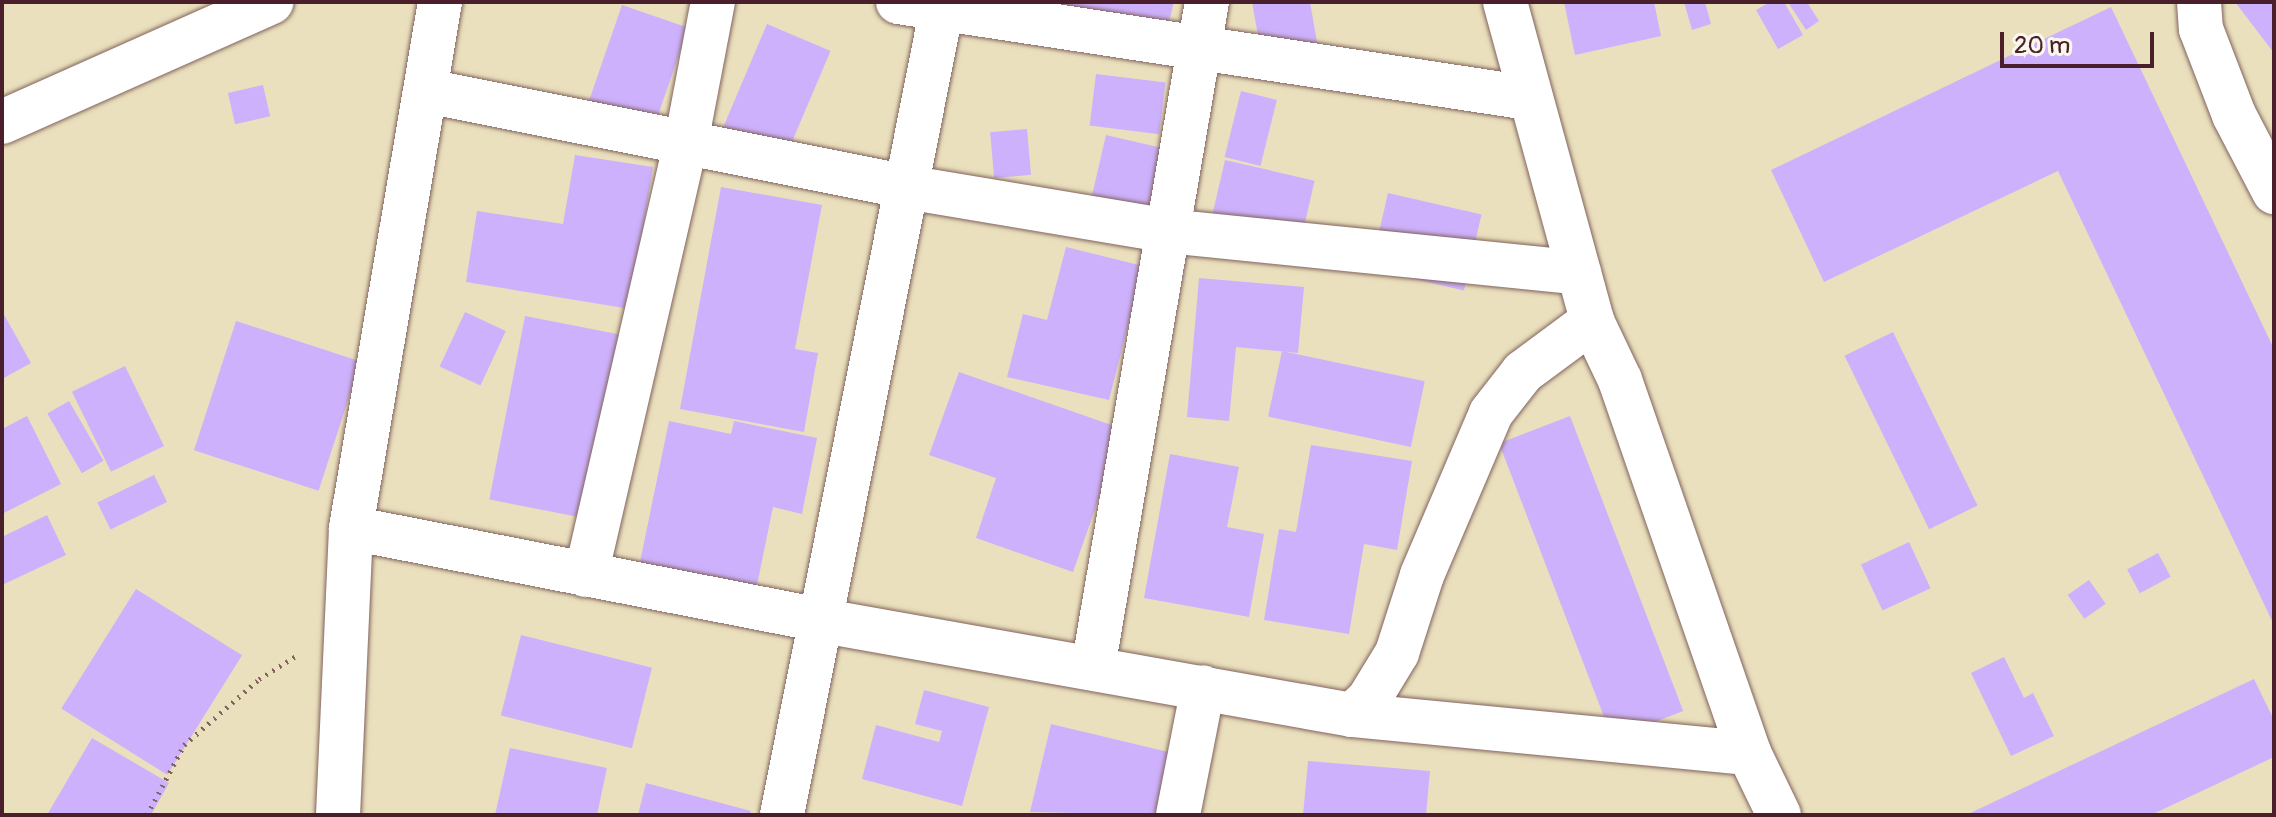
<!DOCTYPE html>
<style>
body{margin:0}
#map{position:relative;width:2276px;height:817px;overflow:hidden;background:#eae0bd;font-family:Pangolin,sans-serif}
div>[style]{position:absolute}
.building>*{inset:0;background:#cdb1fc;transform-origin:0 0}
.path>*{height:5px;margin-top:-2.5px;transform-origin:0;background:repeating-linear-gradient(90deg,#82635e 0 2px,transparent 0 8px)}
.roads{filter:drop-shadow(0 0 2px #82635e) drop-shadow(0 0 2px #82635e)}
.street>*{height:44px;margin:-22px;padding:0 22px;transform-origin:22px;border-radius:22px;background:#fff}
span{translate:-50% -50%;white-space:nowrap;text-align:center;line-height:1.15;-webkit-text-stroke:7px #fbf7ec;paint-order:stroke}
.frame{position:absolute;inset:0;border:4px solid #4a1f2b;pointer-events:none}
.scale{position:absolute;left:2000px;top:32px;width:154px;height:36px;box-sizing:border-box;border:4px solid #4a1f2b;border-top:0;padding-left:10px;font-size:24px;line-height:28px;white-space:nowrap;color:#4a1f2b;-webkit-text-stroke:6px #fbf7ec;paint-order:stroke}
</style>
<div id="map">
<div class="building">
<i style="clip-path:polygon(1010px 2px,1174px 2px,1163px 45px)"></i>
<i style="clip-path:polygon(1252px 2px,1310px 2px,1320px 59px,1264px 69px)"></i>
<i style="clip-path:polygon(1564px 2px,1654px 2px,1661px 36px,1575px 55px)"></i>
<i style="clip-path:polygon(1684px 2px,1705px 2px,1711px 24px,1692px 30px)"></i>
<i style="clip-path:polygon(1770px 2px,1784px 2px,1803px 35px,1778px 49px,1756px 10px)"></i>
<i style="clip-path:polygon(1788px 2px,1807px 2px,1819px 21px,1806px 30px)"></i>
<i style="clip-path:polygon(2235px 2px,2274px 2px,2274px 53px)"></i>
<i style="left:622px;top:5px;width:70px;height:109px;rotate:19deg"></i>
<i style="clip-path:polygon(2111px 7px,2274px 349px,2274px 625px,2058px 171px,1824px 282px,1771px 170px)"></i>
<i style="left:767px;top:24px;width:69px;height:120px;rotate:23deg"></i>
<i style="left:1096px;top:74px;width:70px;height:52px;rotate:7deg"></i>
<i style="left:263px;top:85px;width:32px;height:36px;rotate:77deg"></i>
<i style="left:1241px;top:91px;width:37px;height:68px;rotate:14deg"></i>
<i style="left:1027px;top:129px;width:46px;height:37px;rotate:85deg"></i>
<i style="left:1106px;top:135px;width:73px;height:75px;rotate:13deg"></i>
<i style="clip-path:polygon(575px 155px,653px 167px,630px 309px,466px 282px,477px 211px,563px 224px)"></i>
<i style="left:1225px;top:160px;width:92px;height:72px;rotate:13deg"></i>
<i style="clip-path:polygon(721px 187px,822px 205px,795px 349px,818px 353px,804px 432px,680px 409px)"></i>
<i style="left:1388px;top:193px;width:96px;height:78px;rotate:13deg"></i>
<i style="clip-path:polygon(1066px 247px,1143px 266px,1109px 400px,1007px 377px,1023px 314px,1047px 320px)"></i>
<i style="clip-path:polygon(1199px 278px,1304px 287px,1298px 353px,1236px 347px,1229px 421px,1187px 417px)"></i>
<i style="clip-path:polygon(2px 311px,31px 363px,2px 379px)"></i>
<i style="left:465px;top:312px;width:45px;height:60px;rotate:25deg"></i>
<i style="left:525px;top:316px;width:116px;height:187px;rotate:11deg"></i>
<i style="left:236px;top:321px;width:131px;height:136px;rotate:18deg"></i>
<i style="left:1893px;top:332px;width:193px;height:54px;rotate:64deg"></i>
<i style="left:1282px;top:351px;width:146px;height:67px;rotate:12deg"></i>
<i style="left:125px;top:366px;width:89px;height:59px;rotate:64deg"></i>
<i style="clip-path:polygon(959px 372px,1123px 429px,1073px 572px,976px 538px,996px 478px,929px 455px)"></i>
<i style="left:69px;top:401px;width:69px;height:25px;rotate:60deg"></i>
<i style="clip-path:polygon(27px 416px,61px 484px,2px 514px,2px 429px)"></i>
<i style="left:1570px;top:416px;width:316px;height:76px;rotate:69deg"></i>
<i style="clip-path:polygon(669px 421px,731px 434px,734px 421px,817px 438px,802px 514px,773px 507px,756px 590px,639px 567px)"></i>
<i style="clip-path:polygon(1311px 445px,1412px 461px,1397px 550px,1364px 544px,1349px 634px,1264px 620px,1279px 529px,1296px 532px)"></i>
<i style="clip-path:polygon(1170px 454px,1239px 467px,1227px 527px,1264px 534px,1249px 617px,1144px 598px)"></i>
<i style="left:154px;top:475px;width:30px;height:63px;rotate:64deg"></i>
<i style="clip-path:polygon(47px 515px,66px 555px,2px 585px,2px 537px)"></i>
<i style="left:1909px;top:542px;width:51px;height:53px;rotate:65deg"></i>
<i style="left:2158px;top:553px;width:27px;height:35px;rotate:62deg"></i>
<i style="left:2089px;top:580px;width:29px;height:26px;rotate:55deg"></i>
<i style="left:136px;top:589px;width:125px;height:141px;rotate:32deg"></i>
<i style="left:521px;top:635px;width:135px;height:83px;rotate:14deg"></i>
<i style="clip-path:polygon(2004px 657px,2024px 698px,2033px 693px,2054px 736px,2011px 756px,1971px 673px)"></i>
<i style="clip-path:polygon(2254px 679px,2274px 720px,2274px 757px,2151px 815px,1966px 815px)"></i>
<i style="clip-path:polygon(924px 690px,989px 707px,962px 806px,862px 779px,876px 725px,939px 742px,942px 731px,915px 724px)"></i>
<i style="clip-path:polygon(1051px 724px,1185px 756px,1171px 815px,1030px 812px)"></i>
<i style="clip-path:polygon(92px 738px,169px 783px,151px 815px,47px 815px)"></i>
<i style="clip-path:polygon(510px 748px,607px 768px,597px 815px,495px 815px)"></i>
<i style="clip-path:polygon(1308px 761px,1430px 771px,1426px 815px,1303px 815px)"></i>
<i style="clip-path:polygon(646px 783px,751px 811px,750px 815px,638px 815px)"></i>
</div>
<div class="path">
<i style="left:147px;top:815px;width:79px;rotate:-62.1deg"></i>
<i style="left:184px;top:745px;width:100px;rotate:-41.3deg"></i>
<i style="left:259px;top:679px;width:44px;rotate:-31.9deg"></i>
</div>
<div class="roads">
<div class="street">
<i style="left:898px;top:2px;width:637px;rotate:8.66deg"></i>
<i style="left:1505px;top:2px;width:331px;rotate:74.7deg"></i>
<i style="left:1592px;top:321px;width:65px;rotate:64.6deg"></i>
<i style="left:1620px;top:380px;width:395px;rotate:70.9deg"></i>
<i style="left:1749px;top:753px;width:69px;rotate:64.2deg"></i>
<i style="left:2199px;top:2px;width:27px;rotate:86deg"></i>
<i style="left:2201px;top:29px;width:92px;rotate:69deg"></i>
<i style="left:2234px;top:115px;width:87px;rotate:62.5deg"></i>
<i style="left:427px;top:91px;width:489px;rotate:11.3deg"></i>
<i style="left:906px;top:187px;width:266px;rotate:9.5deg"></i>
<i style="left:1168px;top:231px;width:413px;rotate:5.8deg"></i>
<i style="left:2px;top:122px;width:295px;rotate:-24deg"></i>
<i style="left:351px;top:528px;width:476px;rotate:11.1deg"></i>
<i style="left:818px;top:620px;width:542px;rotate:10.09deg"></i>
<i style="left:1352px;top:715px;width:23px;rotate:-43deg"></i>
<i style="left:1369px;top:699px;width:54px;rotate:-58.7deg"></i>
<i style="left:1397px;top:653px;width:82px;rotate:-72.2deg"></i>
<i style="left:1422px;top:575px;width:176px;rotate:-66.9deg"></i>
<i style="left:1491px;top:413px;width:52px;rotate:-52deg"></i>
<i style="left:1523px;top:372px;width:86px;rotate:-36.5deg"></i>
<i style="left:586px;top:575px;width:443px;rotate:-77deg"></i>
<i style="left:686px;top:143px;width:144px;rotate:-79.2deg"></i>
<i style="left:1093px;top:668px;width:676px;rotate:-80.29deg"></i>
<i style="left:1352px;top:715px;width:399px;rotate:5.5deg"></i>
<i style="left:338px;top:815px;width:287px;rotate:-87.4deg"></i>
<i style="left:351px;top:528px;width:533px;rotate:-80.4deg"></i>
<i style="left:782px;top:815px;width:829px;rotate:-78.8deg"></i>
<i style="left:1178px;top:815px;width:130px;rotate:-78.9deg"></i>
</div>
</div>
<div class="frame"></div>
<div class="scale">20 m</div>
</div>
